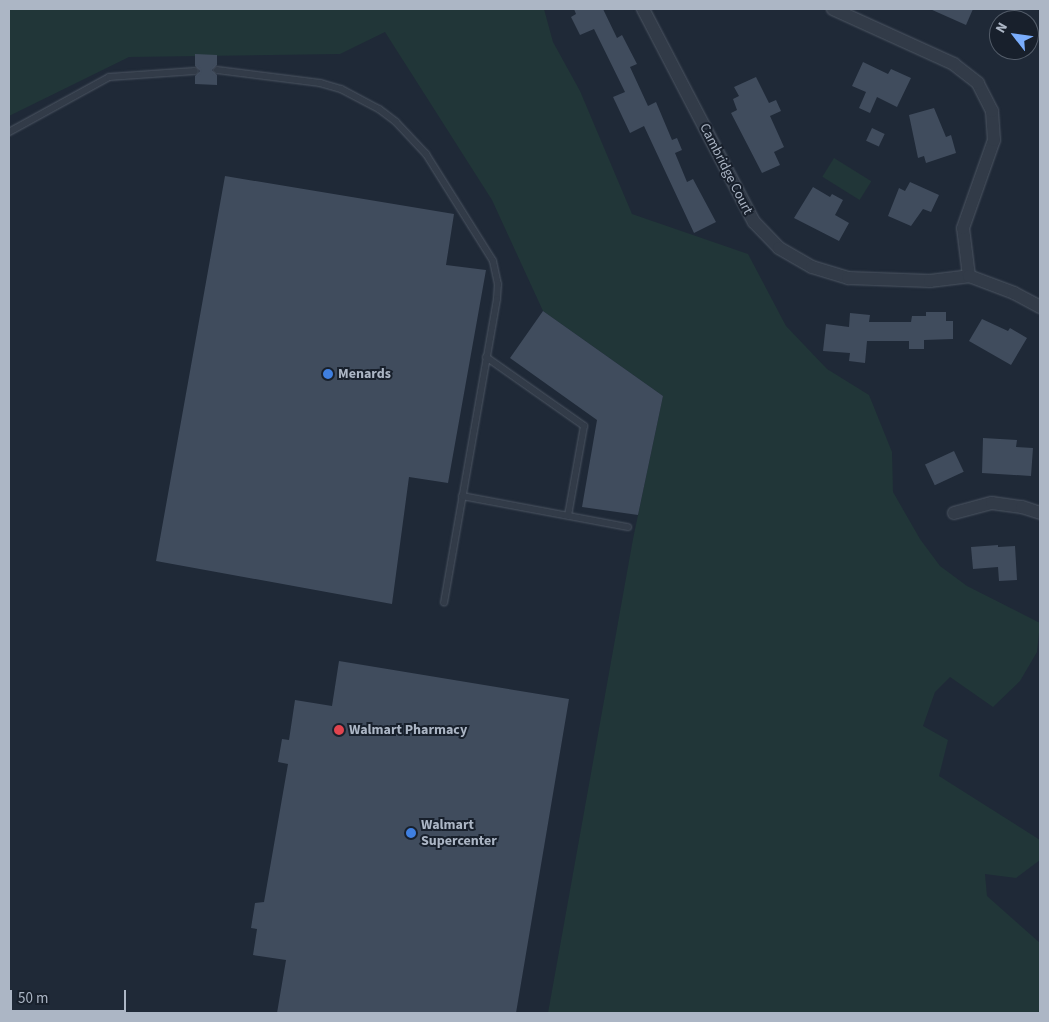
<!DOCTYPE html>
<style>
body{margin:0}
#map{position:relative;width:1049px;height:1022px;overflow:hidden;background:#1f2937;font-family:"Source Sans 3",sans-serif}
div>[style]{position:absolute}
.green>*{inset:0;background:#213638;transform-origin:0 0}
.building>*{inset:0;background:#404c5d;transform-origin:0 0}
.roads{filter:drop-shadow(0 0 1px #4d5663) drop-shadow(0 0 1px #4d5663)}
.lane>*{height:6px;margin:-3px;padding:0 3px;transform-origin:3px;border-radius:3px;background:#323b48}
.street>*{height:12px;margin:-6px;padding:0 6px;transform-origin:6px;border-radius:6px;background:#323b48}
.dots>*{width:14px;height:14px;translate:-50% -50%;box-sizing:border-box;border:2px solid #18202c;border-radius:50%}
span{translate:-50% -50%;white-space:nowrap;text-align:center;line-height:1.15;-webkit-text-stroke:4px #18202c;paint-order:stroke}
.street-label{font-size:14px;color:#acb6c5}
.poi-label{font-size:14px;color:#acb6c5;font-weight:700}
.left{translate:0 -50%;text-align:left}
.frame{position:absolute;inset:0;border:10px solid #acb6c5;pointer-events:none}
.north{position:absolute;left:989px;top:10px;width:50px;height:50px;box-sizing:border-box;background:#18202c;border:1px solid #535c69;border-radius:50%;rotate:300deg;font-size:14px;font-weight:700;line-height:20px;text-align:center;color:#acb6c5}
.north::after{content:'';display:block;margin:auto;width:18px;height:22px;background:#7aadfc;clip-path:polygon(50% 0,100% 100%,50% 72%,0 100%)}
.scale{position:absolute;left:10px;top:990px;width:116px;height:22px;box-sizing:border-box;border:2px solid #acb6c5;border-top:0;padding-left:6px;font-size:15px;line-height:18px;white-space:nowrap;color:#acb6c5;-webkit-text-stroke:4px #18202c;paint-order:stroke}
</style>
<div id="map">
<div class="green">
<i style="clip-path:polygon(9px 9px,544px 9px,553px 42px,580px 91px,632px 214px,748px 254px,786px 326px,827px 369px,869px 395px,892px 452px,893px 492px,920px 539px,940px 566px,967px 586px,1040px 623px,1037px 652px,1020px 681px,993px 707px,950px 677px,935px 692px,923px 726px,948px 740px,939px 776px,1040px 840px,1040px 860px,1016px 878px,985px 874px,987px 896px,1040px 943px,1040px 1013px,548px 1013px,633px 539px,663px 396px,543px 311px,492px 200px,385px 32px,340px 54px,129px 57px,9px 116px)"></i>
<i style="left:834px;top:158px;width:44px;height:22px;rotate:32deg"></i>
</div>
<div class="building">
<i style="clip-path:polygon(574px 9px,603px 9px,617px 38px,622px 35px,637px 64px,630px 67px,648px 106px,656px 102px,672px 140px,677px 138px,682px 150px,675px 153px,687px 182px,693px 179px,716px 222px,694px 233px,644px 126px,630px 133px,613px 97px,625px 92px,594px 29px,580px 35px,571px 17px,576px 14px)"></i>
<i style="clip-path:polygon(930px 9px,973px 9px,966px 25px)"></i>
<i style="clip-path:polygon(195px 54px,217px 55px,217px 65px,212px 70px,217px 75px,217px 85px,195px 84px,195px 76px,200px 71px,195px 66px)"></i>
<i style="clip-path:polygon(863px 62px,888px 74px,891px 69px,911px 78px,897px 107px,877px 97px,870px 113px,859px 108px,866px 92px,852px 86px)"></i>
<i style="clip-path:polygon(756px 77px,769px 103px,776px 100px,781px 111px,770px 116px,784px 147px,774px 152px,780px 165px,762px 173px,731px 113px,737px 110px,733px 99px,739px 96px,734px 87px)"></i>
<i style="clip-path:polygon(934px 108px,946px 137px,951px 135px,956px 153px,926px 163px,924px 156px,918px 158px,909px 115px)"></i>
<i style="left:872px;top:128px;width:14px;height:14px;rotate:25deg"></i>
<i style="clip-path:polygon(225px 176px,454px 214px,446px 265px,486px 270px,448px 483px,409px 477px,392px 604px,156px 561px)"></i>
<i style="clip-path:polygon(910px 182px,939px 195px,931px 212px,923px 209px,911px 226px,888px 216px,899px 188px,905px 191px)"></i>
<i style="clip-path:polygon(813px 187px,830px 197px,832px 194px,843px 200px,835px 215px,849px 223px,839px 241px,794px 218px)"></i>
<i style="clip-path:polygon(543px 311px,663px 396px,638px 515px,582px 507px,597px 420px,510px 358px)"></i>
<i style="clip-path:polygon(926px 312px,946px 312px,946px 321px,953px 321px,953px 339px,924px 340px,924px 349px,909px 349px,909px 341px,867px 341px,865px 363px,849px 361px,850px 353px,823px 351px,826px 324px,849px 327px,850px 313px,870px 315px,869px 322px,911px 322px,912px 316px,926px 316px)"></i>
<i style="clip-path:polygon(982px 319px,1008px 331px,1010px 328px,1027px 338px,1011px 365px,969px 341px)"></i>
<i style="clip-path:polygon(983px 438px,1017px 440px,1016px 447px,1033px 448px,1031px 476px,982px 473px)"></i>
<i style="left:954px;top:451px;width:23px;height:32px;rotate:65deg"></i>
<i style="clip-path:polygon(998px 545px,998px 547px,1015px 546px,1017px 580px,999px 581px,998px 567px,973px 569px,971px 547px)"></i>
<i style="clip-path:polygon(339px 661px,569px 699px,516px 1013px,277px 1013px,286px 960px,253px 955px,257px 929px,251px 928px,255px 903px,264px 902px,288px 764px,278px 762px,282px 739px,289px 740px,295px 700px,332px 706px)"></i>
</div>
<div class="roads">
<div class="lane">
<i style="left:217px;top:70px;width:104px;rotate:7.2deg"></i>
<i style="left:320px;top:83px;width:22px;rotate:16deg"></i>
<i style="left:341px;top:89px;width:43px;rotate:27.8deg"></i>
<i style="left:379px;top:109px;width:21px;rotate:37deg"></i>
<i style="left:396px;top:122px;width:44px;rotate:46.8deg"></i>
<i style="left:426px;top:154px;width:126px;rotate:57.9deg"></i>
<i style="left:493px;top:261px;width:24px;rotate:78deg"></i>
<i style="left:498px;top:284px;width:15px;rotate:94deg"></i>
<i style="left:497px;top:299px;width:308px;rotate:99.9deg"></i>
<i style="left:9px;top:132px;width:114px;rotate:-28.8deg"></i>
<i style="left:109px;top:77px;width:86px;rotate:-4deg"></i>
<i style="left:486px;top:357px;width:120px;rotate:35.1deg"></i>
<i style="left:584px;top:426px;width:91px;rotate:100.1deg"></i>
<i style="left:462px;top:496px;width:169px;rotate:10.6deg"></i>
</div>
<div class="street">
<i style="left:643px;top:9px;width:240px;rotate:62.5deg"></i>
<i style="left:754px;top:222px;width:36px;rotate:46deg"></i>
<i style="left:779px;top:248px;width:38px;rotate:30deg"></i>
<i style="left:812px;top:267px;width:38px;rotate:17deg"></i>
<i style="left:848px;top:278px;width:82px;rotate:2.1deg"></i>
<i style="left:930px;top:281px;width:39px;rotate:-7deg"></i>
<i style="left:969px;top:276px;width:48px;rotate:-97.1deg"></i>
<i style="left:963px;top:228px;width:93px;rotate:-70.6deg"></i>
<i style="left:994px;top:140px;width:29px;rotate:-94deg"></i>
<i style="left:992px;top:111px;width:31px;rotate:-117deg"></i>
<i style="left:978px;top:83px;width:31px;rotate:-142deg"></i>
<i style="left:954px;top:64px;width:133px;rotate:-155.6deg"></i>
<i style="left:969px;top:276px;width:48px;rotate:20.7deg"></i>
<i style="left:1014px;top:293px;width:30px;rotate:28deg"></i>
<i style="left:954px;top:513px;width:39px;rotate:-15deg"></i>
<i style="left:992px;top:503px;width:30px;rotate:8deg"></i>
<i style="left:1022px;top:507px;width:19px;rotate:18deg"></i>
</div>
</div>
<div class="dots">
<i style="left:328px;top:374px;background:#3f7fe0"></i>
<i style="left:339px;top:730px;background:#e0444e"></i>
<i style="left:411px;top:833px;background:#3f7fe0"></i>
</div>
<div class="street-label">
<span style="left:726px;top:169px;rotate:63deg">Cambridge Court</span>
</div>
<div class="poi-label">
<span class="left" style="left:338px;top:374px">Menards</span>
<span class="left" style="left:349px;top:730px">Walmart Pharmacy</span>
<span class="left" style="left:421px;top:833px">Walmart<br>Supercenter</span>
</div>
<div class="frame"></div>
<div class="north">N</div>
<div class="scale">50 m</div>
</div>
